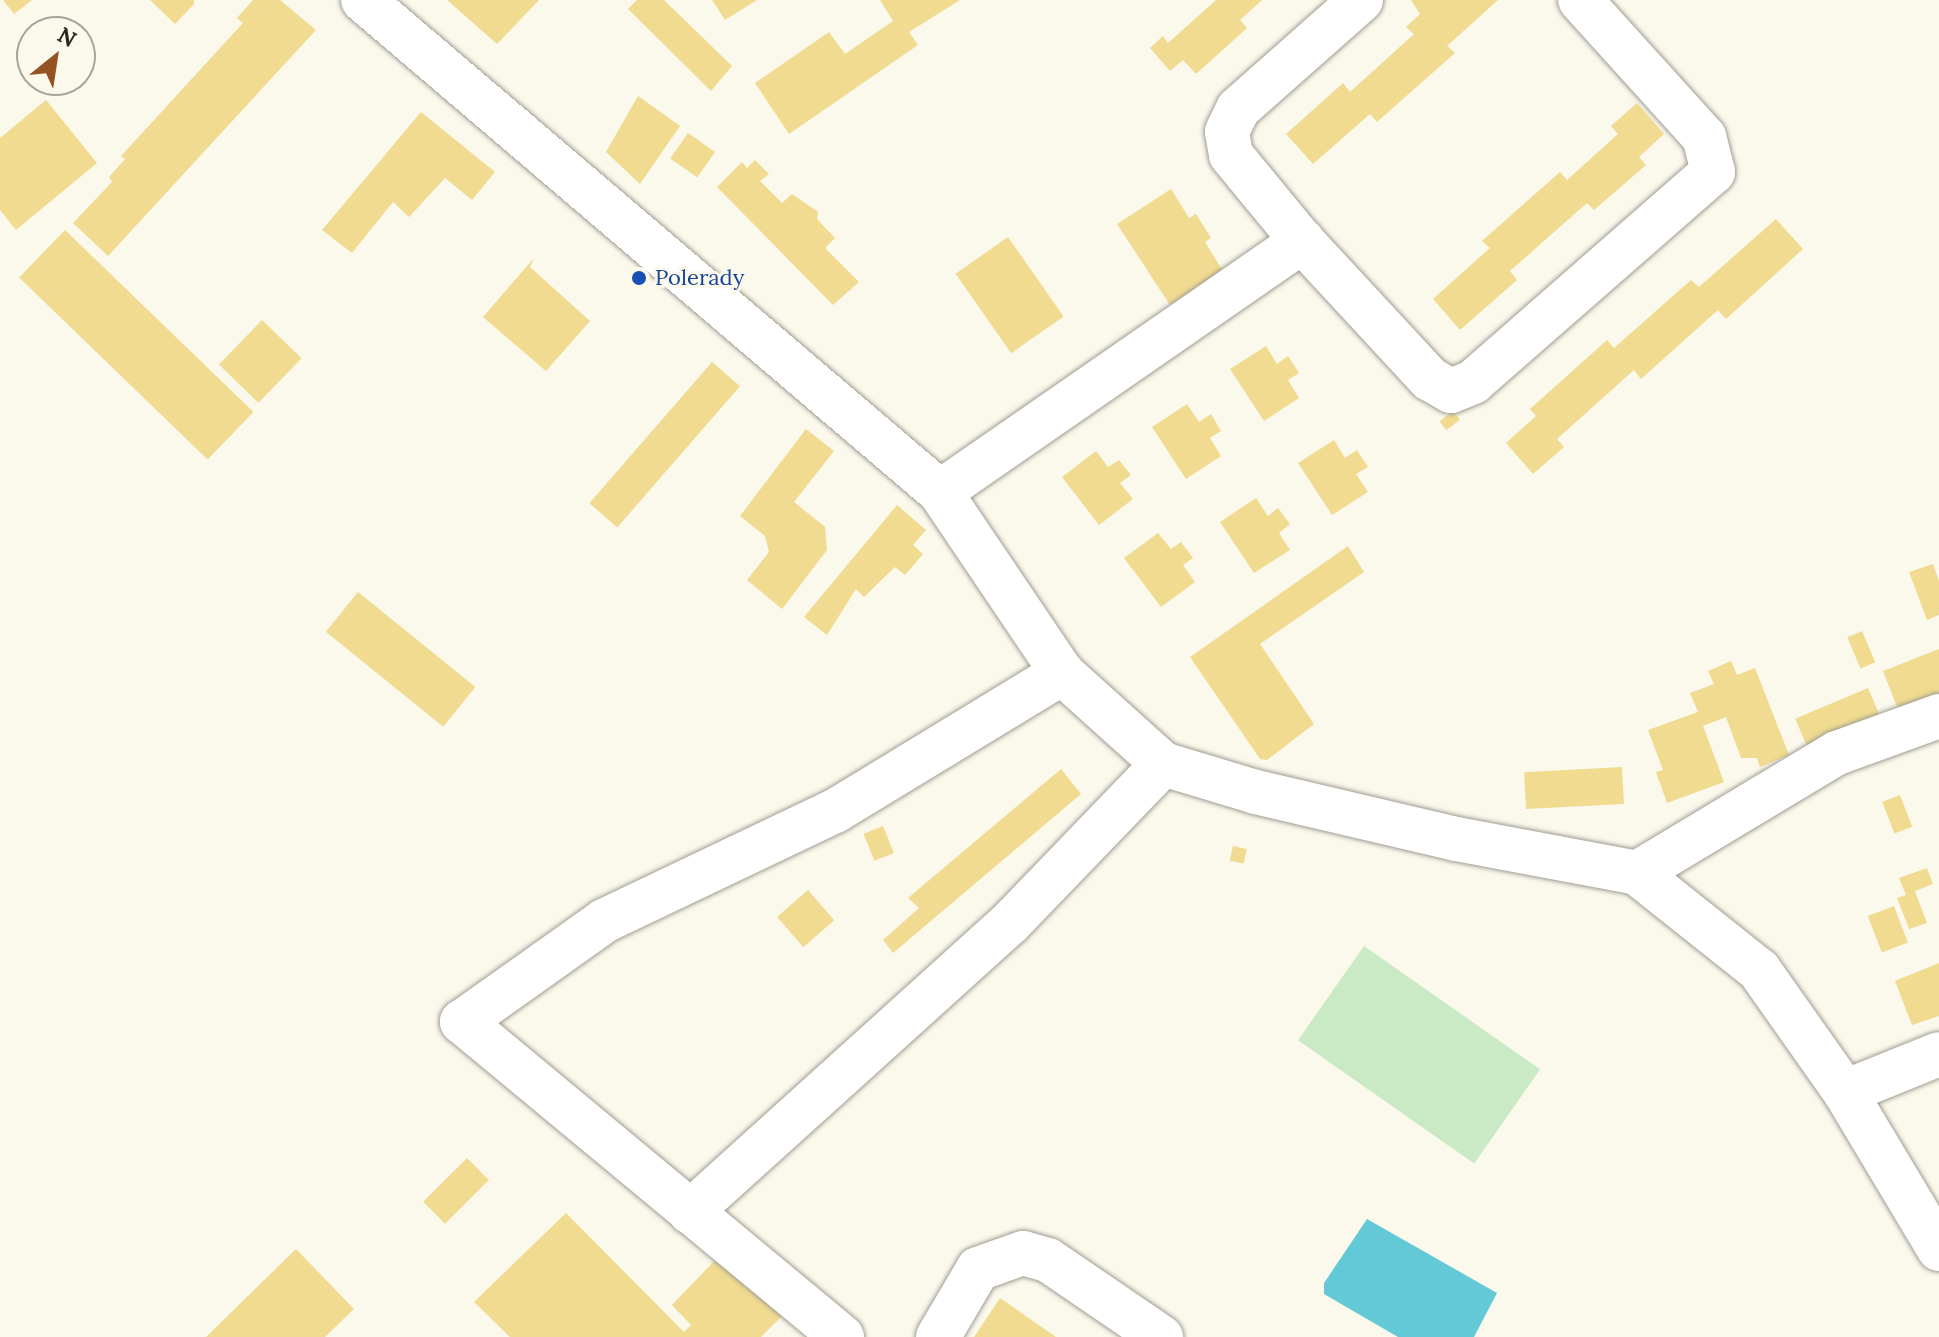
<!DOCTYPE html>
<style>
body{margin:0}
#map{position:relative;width:1939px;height:1337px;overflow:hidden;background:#fbf8ec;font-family:Lora,serif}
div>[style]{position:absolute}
.green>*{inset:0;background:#c9eac5;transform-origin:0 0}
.water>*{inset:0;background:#64c9d6}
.building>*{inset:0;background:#f0db91;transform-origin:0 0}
.roads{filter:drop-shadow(0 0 2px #a09d92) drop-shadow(0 0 2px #a09d92)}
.minor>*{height:44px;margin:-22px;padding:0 22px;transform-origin:22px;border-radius:22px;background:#fff}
.dots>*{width:22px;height:22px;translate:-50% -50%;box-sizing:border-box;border:4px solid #fbf8ec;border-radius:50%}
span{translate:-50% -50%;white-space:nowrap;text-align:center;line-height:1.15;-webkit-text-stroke:6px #fbf8ec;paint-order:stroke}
.transit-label{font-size:22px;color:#164399}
.left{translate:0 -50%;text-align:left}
.north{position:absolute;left:16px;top:16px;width:80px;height:80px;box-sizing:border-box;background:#fbf8ec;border:2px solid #a7a49c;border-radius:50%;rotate:30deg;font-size:22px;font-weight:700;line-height:32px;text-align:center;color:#292723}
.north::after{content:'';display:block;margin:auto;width:28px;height:36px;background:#955222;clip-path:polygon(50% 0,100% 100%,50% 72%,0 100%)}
</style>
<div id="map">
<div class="green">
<i style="left:1364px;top:946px;width:215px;height:115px;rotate:35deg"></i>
</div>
<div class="water">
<i style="clip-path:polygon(1367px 1219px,1497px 1293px,1474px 1337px,1398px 1337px,1324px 1294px,1324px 1283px)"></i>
</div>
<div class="building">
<i style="clip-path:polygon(3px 0,32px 0,14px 14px)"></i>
<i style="clip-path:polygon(150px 0,194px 0,194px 4px,175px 24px)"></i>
<i style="clip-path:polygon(253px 0,280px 0,316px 30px,108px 256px,73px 223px,112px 182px,109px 177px,125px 159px,121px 156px,243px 23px,237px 18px)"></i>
<i style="clip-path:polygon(447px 0,539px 0,497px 44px)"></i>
<i style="clip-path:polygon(637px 0,664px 0,732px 66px,711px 91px,628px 9px)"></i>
<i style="clip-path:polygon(712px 0,757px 0,725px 20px)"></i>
<i style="clip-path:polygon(880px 0,960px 0,909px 32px,918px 45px,789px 134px,755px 83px,829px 32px,845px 54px,893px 21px)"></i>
<i style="clip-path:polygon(1216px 0,1262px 0,1240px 20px,1247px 28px,1196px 74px,1183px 60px,1170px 71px,1150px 48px,1163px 36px,1168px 43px)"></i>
<i style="clip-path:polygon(1411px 0,1498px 0,1447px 46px,1455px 53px,1377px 122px,1370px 114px,1313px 164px,1286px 134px,1343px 83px,1350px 92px,1414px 34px,1406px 27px,1420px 14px)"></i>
<i style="clip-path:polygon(638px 96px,680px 126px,640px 184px,606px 152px)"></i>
<i style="clip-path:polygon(46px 100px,97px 163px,16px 230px,0 210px,0 138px)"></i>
<i style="clip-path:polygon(1637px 103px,1664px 134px,1639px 157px,1646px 165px,1594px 210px,1587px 203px,1510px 271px,1517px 280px,1460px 330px,1433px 299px,1490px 248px,1482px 241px,1560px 172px,1567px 180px,1618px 134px,1611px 126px)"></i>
<i style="clip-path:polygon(421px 112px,495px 172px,472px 200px,445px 178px,409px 217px,393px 202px,352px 253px,322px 230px)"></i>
<i style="left:688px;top:133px;width:33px;height:31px;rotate:35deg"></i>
<i style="clip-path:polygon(755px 160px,769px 174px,760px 181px,782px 203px,792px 194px,818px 212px,817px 219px,835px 238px,825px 248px,859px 282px,833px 305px,717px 187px,742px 162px,747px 168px)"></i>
<i style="clip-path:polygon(1171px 189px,1189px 218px,1196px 214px,1211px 238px,1205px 242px,1223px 271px,1170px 305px,1117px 224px)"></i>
<i style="clip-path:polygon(1776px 219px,1803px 249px,1726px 319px,1718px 310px,1641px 379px,1634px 370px,1557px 439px,1564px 447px,1533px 474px,1506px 443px,1536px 416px,1530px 409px,1607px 340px,1614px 348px,1691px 280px,1699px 287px)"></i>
<i style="left:65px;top:230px;width:262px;height:66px;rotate:44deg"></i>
<i style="left:1008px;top:237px;width:97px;height:64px;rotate:55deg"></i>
<i style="clip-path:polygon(534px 258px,530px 267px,590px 321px,546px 371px,483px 317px)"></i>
<i style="left:262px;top:320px;width:55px;height:62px;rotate:44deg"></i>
<i style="clip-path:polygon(1266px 346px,1277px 364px,1288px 356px,1299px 373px,1288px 380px,1299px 398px,1264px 421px,1230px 369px)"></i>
<i style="left:712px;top:362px;width:37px;height:187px;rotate:41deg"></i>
<i style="clip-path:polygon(1187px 404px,1199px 422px,1211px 414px,1221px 431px,1210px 438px,1221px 456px,1186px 479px,1152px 427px)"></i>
<i style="left:1453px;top:411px;width:11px;height:17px;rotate:52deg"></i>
<i style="clip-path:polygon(806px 429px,834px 451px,794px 502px,825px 527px,827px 550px,782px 609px,747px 580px,769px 552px,765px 536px,740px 516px)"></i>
<i style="clip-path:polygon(1334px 440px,1345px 458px,1357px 450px,1368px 467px,1356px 474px,1368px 492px,1332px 515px,1298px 463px)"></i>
<i style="clip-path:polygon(1096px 451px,1108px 467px,1119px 460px,1131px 475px,1120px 483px,1133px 499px,1099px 525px,1062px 477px)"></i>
<i style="clip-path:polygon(1256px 498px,1268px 516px,1278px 508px,1290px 524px,1279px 533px,1290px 550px,1254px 573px,1220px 522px)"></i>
<i style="clip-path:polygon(897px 505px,926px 530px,913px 545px,923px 554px,905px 575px,895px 567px,864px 597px,856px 589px,827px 635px,804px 617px)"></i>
<i style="clip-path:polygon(1158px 533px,1171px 549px,1181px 542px,1193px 558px,1183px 565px,1195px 582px,1161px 607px,1124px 558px)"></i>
<i style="clip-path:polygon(1348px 546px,1364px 572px,1260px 644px,1314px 724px,1267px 760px,1260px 759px,1190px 657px)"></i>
<i style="clip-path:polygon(1933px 564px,1939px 581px,1939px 615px,1927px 620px,1909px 572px)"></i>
<i style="left:358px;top:592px;width:151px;height:51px;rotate:39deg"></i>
<i style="left:1862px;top:631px;width:34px;height:16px;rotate:67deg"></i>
<i style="clip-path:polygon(1939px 649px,1939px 696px,1899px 712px,1883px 671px)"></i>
<i style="clip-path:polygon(1731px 661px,1737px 675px,1755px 668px,1789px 755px,1760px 767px,1757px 758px,1741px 758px,1726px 717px,1703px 726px,1724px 782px,1667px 803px,1656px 772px,1663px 770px,1648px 730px,1698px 712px,1690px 693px,1714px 684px,1708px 671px)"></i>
<i style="left:1868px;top:688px;width:34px;height:79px;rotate:67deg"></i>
<i style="left:1622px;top:767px;width:37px;height:98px;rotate:87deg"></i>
<i style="clip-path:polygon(1061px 769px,1081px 794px,893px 953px,883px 940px,919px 908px,908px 898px)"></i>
<i style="left:1900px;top:795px;width:34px;height:19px;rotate:69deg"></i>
<i style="left:883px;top:826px;width:29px;height:21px;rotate:68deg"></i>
<i style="left:1233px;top:846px;width:14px;height:15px;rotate:12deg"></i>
<i style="clip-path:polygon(1927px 868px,1933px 884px,1915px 891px,1927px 923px,1909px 929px,1897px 898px,1906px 895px,1899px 878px)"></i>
<i style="left:808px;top:890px;width:40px;height:41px;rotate:49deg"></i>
<i style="left:1894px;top:906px;width:39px;height:28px;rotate:69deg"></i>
<i style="clip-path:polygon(1939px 963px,1939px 1016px,1912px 1025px,1895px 981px)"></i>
<i style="left:467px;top:1158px;width:31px;height:62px;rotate:45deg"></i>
<i style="clip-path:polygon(566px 1213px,684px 1332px,691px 1325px,672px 1305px,721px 1254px,782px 1316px,761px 1337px,510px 1337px,474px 1302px)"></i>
<i style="clip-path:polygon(296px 1249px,354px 1309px,325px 1337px,206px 1337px)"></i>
<i style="clip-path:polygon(1000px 1298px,1056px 1337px,974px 1337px)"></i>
</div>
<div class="roads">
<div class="minor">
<i style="left:363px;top:0;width:758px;rotate:40.45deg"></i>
<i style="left:940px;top:492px;width:218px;rotate:56deg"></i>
<i style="left:1062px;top:673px;width:136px;rotate:42deg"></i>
<i style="left:1163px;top:764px;width:97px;rotate:16.8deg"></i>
<i style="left:1256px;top:792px;width:205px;rotate:13.2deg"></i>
<i style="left:1456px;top:839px;width:184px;rotate:10.6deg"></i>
<i style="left:1637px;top:873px;width:156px;rotate:38.5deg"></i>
<i style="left:1759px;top:970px;width:149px;rotate:54.8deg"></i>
<i style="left:1845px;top:1092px;width:183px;rotate:59.1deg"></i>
<i style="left:1361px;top:0;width:164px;rotate:138.5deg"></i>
<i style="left:1238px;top:109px;width:25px;rotate:116deg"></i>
<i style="left:1227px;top:132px;width:23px;rotate:80deg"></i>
<i style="left:1231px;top:155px;width:112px;rotate:50.5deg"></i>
<i style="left:1302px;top:241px;width:188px;rotate:47.2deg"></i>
<i style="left:1430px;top:379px;width:24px;rotate:30deg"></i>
<i style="left:1451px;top:391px;width:24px;rotate:-22deg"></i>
<i style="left:1473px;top:382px;width:319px;rotate:-41.2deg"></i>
<i style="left:1713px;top:172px;width:36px;rotate:-104deg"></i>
<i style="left:1704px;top:137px;width:185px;rotate:-132.1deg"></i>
<i style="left:940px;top:492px;width:441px;rotate:-34.7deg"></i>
<i style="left:1637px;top:873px;width:233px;rotate:-31deg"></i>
<i style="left:1837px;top:753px;width:109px;rotate:-19.9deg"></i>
<i style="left:1845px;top:1092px;width:101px;rotate:-22deg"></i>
<i style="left:690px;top:1212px;width:431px;rotate:-42.1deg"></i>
<i style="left:1010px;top:923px;width:221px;rotate:-46.1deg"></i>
<i style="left:842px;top:1337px;width:494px;rotate:-140.3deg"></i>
<i style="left:462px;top:1022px;width:174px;rotate:-35.4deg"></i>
<i style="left:604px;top:921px;width:256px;rotate:-25.5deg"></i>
<i style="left:835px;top:811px;width:266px;rotate:-31.3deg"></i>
<i style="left:938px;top:1337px;width:79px;rotate:-59.5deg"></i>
<i style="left:978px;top:1269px;width:48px;rotate:-19.6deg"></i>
<i style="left:1023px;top:1253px;width:26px;rotate:16deg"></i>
<i style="left:1048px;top:1260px;width:137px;rotate:34.3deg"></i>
</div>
</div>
<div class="dots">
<i style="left:639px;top:278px;background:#1a4fb4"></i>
</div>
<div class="transit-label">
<span class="left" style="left:655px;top:278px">Polerady</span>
</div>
<div class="north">N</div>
</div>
